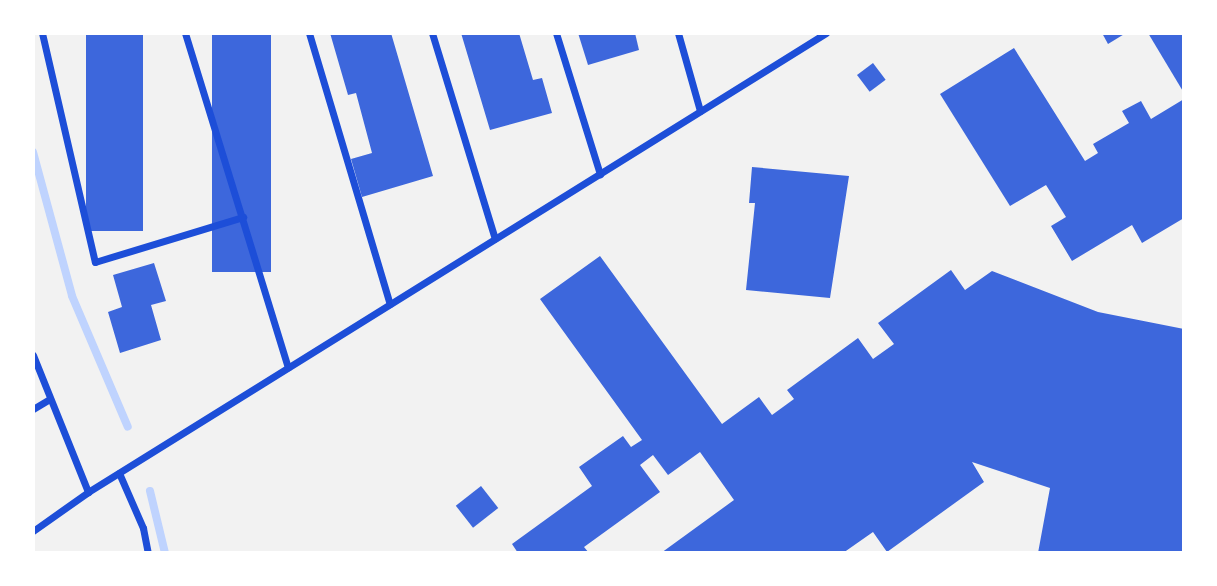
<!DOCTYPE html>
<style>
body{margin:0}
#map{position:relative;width:1217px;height:586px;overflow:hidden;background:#f2f2f2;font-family:"Titillium Web",sans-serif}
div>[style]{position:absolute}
.stream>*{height:8px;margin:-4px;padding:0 4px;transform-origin:4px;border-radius:4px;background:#bfd3fe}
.building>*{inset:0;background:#3d67dc;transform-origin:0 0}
.minor>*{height:7px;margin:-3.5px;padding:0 3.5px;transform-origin:3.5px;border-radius:3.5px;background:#1d4ed8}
span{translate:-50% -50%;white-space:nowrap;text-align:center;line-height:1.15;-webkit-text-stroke:6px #fff;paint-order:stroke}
.frame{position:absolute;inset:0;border:35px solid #fff;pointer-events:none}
</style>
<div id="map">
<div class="stream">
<i style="left:33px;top:152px;width:149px;rotate:74.8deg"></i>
<i style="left:72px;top:296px;width:142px;rotate:66.9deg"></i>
<i style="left:150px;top:491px;width:64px;rotate:76.4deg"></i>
</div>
<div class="building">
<i style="left:86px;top:33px;width:57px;height:198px"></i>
<i style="left:212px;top:33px;width:59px;height:239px"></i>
<i style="clip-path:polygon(330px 33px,391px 33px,433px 176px,362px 197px,351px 159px,372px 153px,356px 93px,348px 95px)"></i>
<i style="clip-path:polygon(461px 33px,519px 33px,533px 80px,542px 78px,552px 113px,490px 130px)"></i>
<i style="clip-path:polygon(578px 33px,635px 33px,639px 50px,588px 65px)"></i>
<i style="clip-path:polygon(1102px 33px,1126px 33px,1108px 44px)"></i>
<i style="clip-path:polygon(1148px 33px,1184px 33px,1184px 93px)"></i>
<i style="clip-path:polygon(1014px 48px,1085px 161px,1098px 153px,1093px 144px,1129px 123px,1122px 111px,1141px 101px,1151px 119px,1184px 99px,1184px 218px,1142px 243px,1132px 225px,1072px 261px,1051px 226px,1066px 217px,1046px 185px,1010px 206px,940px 94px)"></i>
<i style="left:873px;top:63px;width:21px;height:20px;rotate:53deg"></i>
<i style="clip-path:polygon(752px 167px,849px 176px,830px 298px,746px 290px,755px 203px,749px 203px)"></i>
<i style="clip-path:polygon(600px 256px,722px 424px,759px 397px,772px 415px,794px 399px,787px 390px,858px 338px,873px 359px,894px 344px,878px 323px,951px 270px,965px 290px,992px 271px,1098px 312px,1184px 329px,1184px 553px,1038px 553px,1050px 488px,972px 462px,984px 482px,887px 552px,873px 532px,843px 553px,661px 553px,734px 500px,700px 452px,668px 475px,653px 455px,640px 465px,660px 492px,584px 547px,589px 553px,518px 553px,512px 544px,592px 486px,579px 467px,623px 436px,631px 447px,642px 440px,540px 299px)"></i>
<i style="clip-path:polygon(154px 263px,166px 301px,151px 305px,161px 340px,120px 353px,108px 312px,122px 307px,113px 275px)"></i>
<i style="left:481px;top:486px;width:28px;height:32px;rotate:52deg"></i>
</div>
<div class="minor">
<i style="left:42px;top:33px;width:235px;rotate:77deg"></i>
<i style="left:95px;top:262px;width:155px;rotate:-16.9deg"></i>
<i style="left:185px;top:33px;width:350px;rotate:72.9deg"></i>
<i style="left:309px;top:33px;width:283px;rotate:73.4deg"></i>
<i style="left:432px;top:33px;width:215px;rotate:73deg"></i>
<i style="left:556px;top:33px;width:148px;rotate:72.7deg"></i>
<i style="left:678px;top:33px;width:81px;rotate:74.2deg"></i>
<i style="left:33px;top:355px;width:148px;rotate:68.1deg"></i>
<i style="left:33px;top:409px;width:17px;rotate:-31deg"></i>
<i style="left:119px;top:473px;width:60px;rotate:66.4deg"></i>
<i style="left:143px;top:528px;width:25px;rotate:79deg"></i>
<i style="left:33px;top:531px;width:67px;rotate:-35.3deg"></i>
<i style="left:88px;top:492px;width:869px;rotate:-31.88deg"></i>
</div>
<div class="frame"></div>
</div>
